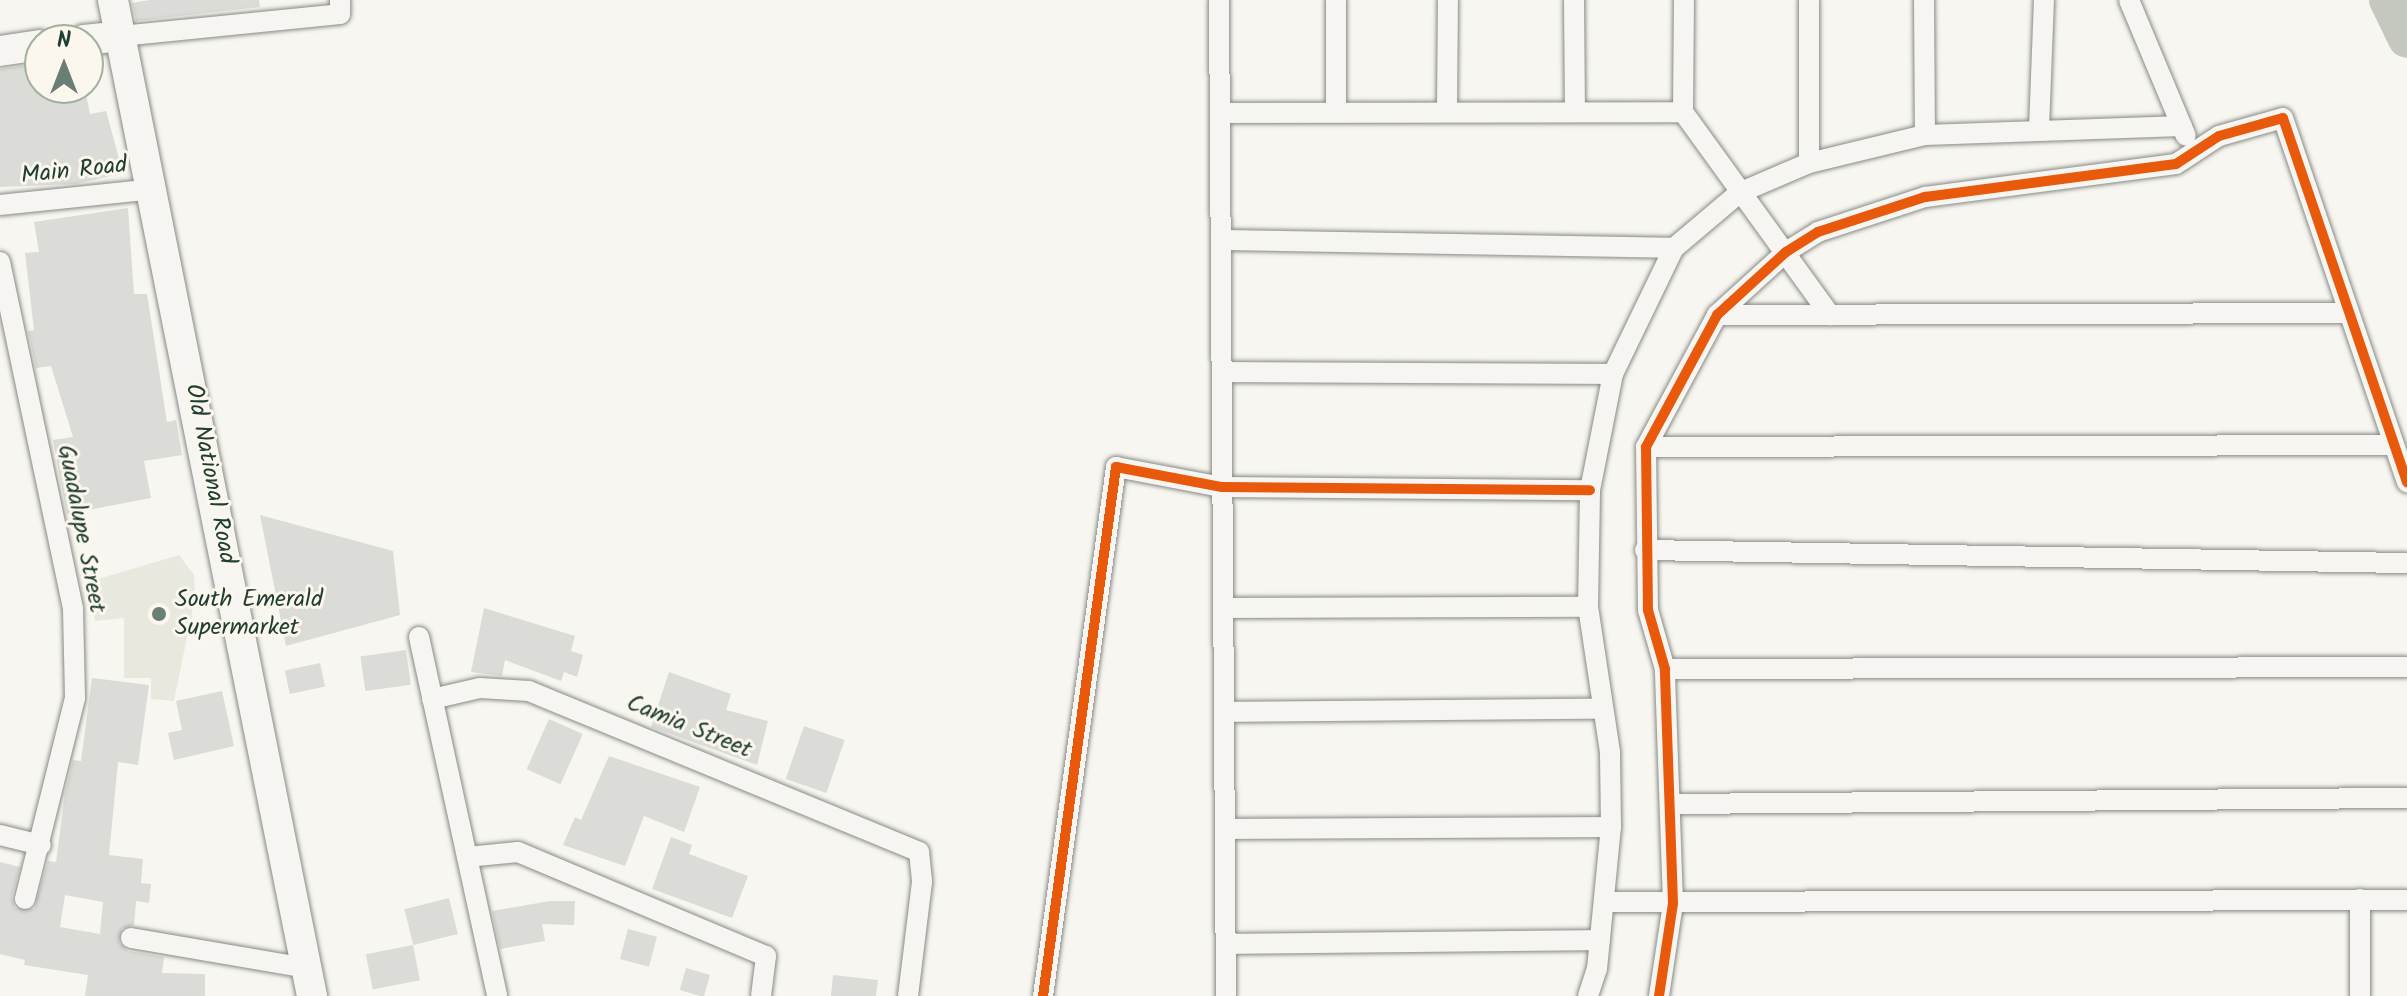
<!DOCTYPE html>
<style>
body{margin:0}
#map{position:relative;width:2407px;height:996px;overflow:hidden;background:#f8f6f0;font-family:Kalam,sans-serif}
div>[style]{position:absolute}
.built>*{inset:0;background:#e8e8df}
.river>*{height:38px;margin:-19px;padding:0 19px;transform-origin:19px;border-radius:19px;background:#c4c8bf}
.building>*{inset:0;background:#dbdbd7;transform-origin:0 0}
.roads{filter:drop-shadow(0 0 2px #868b86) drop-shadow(0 0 2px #868b86)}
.street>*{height:20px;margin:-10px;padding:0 10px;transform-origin:10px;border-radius:10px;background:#f6f5f1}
.secondary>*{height:30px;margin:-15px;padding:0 15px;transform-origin:15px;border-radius:15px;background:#f6f5f1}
.cycleway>*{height:10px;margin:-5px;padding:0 5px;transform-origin:5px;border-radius:5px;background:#e8590c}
.dots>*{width:22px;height:22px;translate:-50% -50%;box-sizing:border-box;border:4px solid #fbf7ec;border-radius:50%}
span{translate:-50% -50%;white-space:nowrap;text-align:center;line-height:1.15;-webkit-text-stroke:6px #fbf7ec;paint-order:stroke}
.street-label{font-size:24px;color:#1f3d34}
.poi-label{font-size:24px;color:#1f3d34}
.left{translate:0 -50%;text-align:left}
.north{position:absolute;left:24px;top:24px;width:80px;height:80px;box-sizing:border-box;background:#fbf7ec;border:2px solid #a3ada2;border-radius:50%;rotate:0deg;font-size:22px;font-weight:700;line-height:32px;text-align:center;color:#1f3d34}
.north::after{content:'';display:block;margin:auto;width:28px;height:36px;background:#6b7e76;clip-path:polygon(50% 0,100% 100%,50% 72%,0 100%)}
</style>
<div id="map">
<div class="built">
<i style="clip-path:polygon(179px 555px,194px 575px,195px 598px,174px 701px,151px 699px,151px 678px,124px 678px,124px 618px,95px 621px,88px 582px)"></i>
</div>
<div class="river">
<i style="left:2388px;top:0;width:43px;rotate:64deg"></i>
</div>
<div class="building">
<i style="clip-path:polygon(150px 0,259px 0,260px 7px,136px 21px,132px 3px)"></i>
<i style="clip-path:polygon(40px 63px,40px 88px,85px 88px,90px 114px,106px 111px,123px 173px,76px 184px,0 187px,0 69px)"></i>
<i style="clip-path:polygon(128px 208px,134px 294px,147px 294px,167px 422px,176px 420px,182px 455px,144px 461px,151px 498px,67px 514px,53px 440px,73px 437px,51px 366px,36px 368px,28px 331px,34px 330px,25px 253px,39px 252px,34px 222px)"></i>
<i style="clip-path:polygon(260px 515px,393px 551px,400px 615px,286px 646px)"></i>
<i style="clip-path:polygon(484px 608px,575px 636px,571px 651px,583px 655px,577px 677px,564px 672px,561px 681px,505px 660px,502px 676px,471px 672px)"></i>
<i style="left:406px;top:650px;width:35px;height:46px;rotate:82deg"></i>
<i style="left:320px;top:663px;width:24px;height:36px;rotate:78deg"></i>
<i style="clip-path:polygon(669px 672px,731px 694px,726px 710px,768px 721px,757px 765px,651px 727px)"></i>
<i style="clip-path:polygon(evenodd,92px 678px,149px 685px,138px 765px,118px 762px,109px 855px,143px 859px,141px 883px,151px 884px,149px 903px,136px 901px,134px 925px,122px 929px,119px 942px,128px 951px,164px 957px,162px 973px,205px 974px,205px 996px,85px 996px,88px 975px,24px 965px,25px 960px,0 954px,0 862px,20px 867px,12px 897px,15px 908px,34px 909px,48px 861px,56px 862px,65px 793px,73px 760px,81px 761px,92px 678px,65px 895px,103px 902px,100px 934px,60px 927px,65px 895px)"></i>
<i style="clip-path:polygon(222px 691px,234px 746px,174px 760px,168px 733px,182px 730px,176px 701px)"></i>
<i style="left:549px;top:719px;width:37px;height:55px;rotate:24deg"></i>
<i style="left:804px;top:726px;width:43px;height:56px;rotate:19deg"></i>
<i style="clip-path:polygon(609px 756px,700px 787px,684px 832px,644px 816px,625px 866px,563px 845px,575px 817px,581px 820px)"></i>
<i style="clip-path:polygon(671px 837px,692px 845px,689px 854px,748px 876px,732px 918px,652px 889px)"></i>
<i style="left:449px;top:898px;width:37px;height:46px;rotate:76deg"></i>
<i style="clip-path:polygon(550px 901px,575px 901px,574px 925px,542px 924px,545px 941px,500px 949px,492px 911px)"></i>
<i style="left:628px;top:929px;width:30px;height:31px;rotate:15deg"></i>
<i style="left:413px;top:945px;width:36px;height:48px;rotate:79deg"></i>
<i style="left:686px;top:968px;width:25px;height:23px;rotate:16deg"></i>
<i style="clip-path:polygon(833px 975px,878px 980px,876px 996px,831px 996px)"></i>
</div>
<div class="roads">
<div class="street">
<i style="left:1219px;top:0;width:996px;rotate:89.6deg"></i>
<i style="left:1336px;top:0;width:110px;rotate:90deg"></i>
<i style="left:1574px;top:0;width:111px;rotate:89.5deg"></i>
<i style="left:1809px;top:0;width:163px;rotate:90deg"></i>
<i style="left:1924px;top:0;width:135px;rotate:89.6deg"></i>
<i style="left:2129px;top:0;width:147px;rotate:67.3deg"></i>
<i style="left:121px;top:36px;width:220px;rotate:-5.7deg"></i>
<i style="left:340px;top:14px;width:14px;rotate:-90deg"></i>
<i style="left:1447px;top:111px;width:111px;rotate:-89.5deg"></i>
<i style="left:1683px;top:112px;width:112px;rotate:-89.5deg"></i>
<i style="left:1220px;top:113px;width:463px;rotate:-0.1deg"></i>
<i style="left:1683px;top:112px;width:251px;rotate:54.1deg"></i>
<i style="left:2039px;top:129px;width:129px;rotate:-87.8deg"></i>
<i style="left:0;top:205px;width:155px;rotate:-5.9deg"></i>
<i style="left:1221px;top:240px;width:453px;rotate:1deg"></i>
<i style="left:0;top:262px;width:355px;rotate:78.1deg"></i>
<i style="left:73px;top:609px;width:89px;rotate:88.7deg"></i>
<i style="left:75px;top:698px;width:207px;rotate:104deg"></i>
<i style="left:1717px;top:315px;width:632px;rotate:-0.18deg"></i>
<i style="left:1222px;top:372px;width:391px;rotate:0.3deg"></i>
<i style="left:1646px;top:447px;width:748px;rotate:-0.15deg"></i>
<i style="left:1645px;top:550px;width:762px;rotate:0.98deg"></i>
<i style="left:1224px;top:608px;width:364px;rotate:-0.2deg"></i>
<i style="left:419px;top:637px;width:367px;rotate:77.7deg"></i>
<i style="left:1665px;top:669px;width:742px;rotate:-0.15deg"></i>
<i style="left:432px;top:699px;width:49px;rotate:-12.9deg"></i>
<i style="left:480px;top:688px;width:49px;rotate:3.5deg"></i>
<i style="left:529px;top:691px;width:422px;rotate:22.4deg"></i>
<i style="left:919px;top:852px;width:30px;rotate:84deg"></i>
<i style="left:922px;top:882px;width:115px;rotate:97deg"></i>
<i style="left:1224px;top:712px;width:379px;rotate:-0.5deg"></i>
<i style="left:1670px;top:804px;width:737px;rotate:-0.47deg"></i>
<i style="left:1225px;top:829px;width:386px;rotate:-0.3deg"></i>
<i style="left:0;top:835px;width:42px;rotate:13.7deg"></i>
<i style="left:467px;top:857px;width:51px;rotate:-5.6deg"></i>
<i style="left:518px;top:852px;width:269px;rotate:22.8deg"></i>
<i style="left:766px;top:956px;width:40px;rotate:97.1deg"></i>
<i style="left:2360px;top:899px;width:97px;rotate:90deg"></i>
<i style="left:1604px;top:902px;width:803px;rotate:-0.14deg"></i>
<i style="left:131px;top:938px;width:178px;rotate:9.7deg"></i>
<i style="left:1226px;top:944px;width:374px;rotate:-0.6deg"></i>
<i style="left:1043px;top:996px;width:534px;rotate:-82.14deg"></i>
<i style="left:1116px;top:467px;width:108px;rotate:10.7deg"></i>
<i style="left:1222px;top:487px;width:368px;rotate:0.5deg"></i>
<i style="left:1588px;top:996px;width:28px;rotate:-72deg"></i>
<i style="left:1597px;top:969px;width:143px;rotate:-84.4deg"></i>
<i style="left:1611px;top:827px;width:75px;rotate:-90.8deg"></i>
<i style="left:1610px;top:752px;width:147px;rotate:-98.6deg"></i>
<i style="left:1588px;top:607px;width:117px;rotate:-89deg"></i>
<i style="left:1590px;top:490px;width:118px;rotate:-78.8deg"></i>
<i style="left:1613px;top:374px;width:140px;rotate:-64.2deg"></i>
<i style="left:1674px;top:248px;width:85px;rotate:-40.2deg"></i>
<i style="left:1739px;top:193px;width:76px;rotate:-23.2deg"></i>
<i style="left:1809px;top:163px;width:119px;rotate:-13.6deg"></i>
<i style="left:1925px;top:135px;width:257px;rotate:-2deg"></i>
<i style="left:1659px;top:996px;width:94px;rotate:-81.4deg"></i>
<i style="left:1673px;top:903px;width:234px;rotate:-92deg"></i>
<i style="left:1665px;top:669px;width:61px;rotate:-106.1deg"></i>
<i style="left:1648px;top:610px;width:163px;rotate:-90.7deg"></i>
<i style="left:1646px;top:447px;width:150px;rotate:-61.7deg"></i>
<i style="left:1717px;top:315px;width:93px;rotate:-42.4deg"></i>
<i style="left:1786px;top:252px;width:38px;rotate:-32deg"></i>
<i style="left:1818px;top:232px;width:113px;rotate:-18.1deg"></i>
<i style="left:1925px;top:197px;width:253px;rotate:-7.5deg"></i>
<i style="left:2176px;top:164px;width:51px;rotate:-33.1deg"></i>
<i style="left:2219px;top:136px;width:66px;rotate:-15.7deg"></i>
<i style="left:2283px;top:118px;width:385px;rotate:71.2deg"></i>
</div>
<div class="secondary">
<i style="left:113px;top:0;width:1016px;rotate:78.7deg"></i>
<i style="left:84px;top:40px;width:37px;rotate:-6deg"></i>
<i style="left:0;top:51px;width:40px;rotate:-8.5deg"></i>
</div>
</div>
<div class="cycleway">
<i style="left:1043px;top:996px;width:534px;rotate:-82.14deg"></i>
<i style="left:1116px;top:467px;width:108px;rotate:10.7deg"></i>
<i style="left:1222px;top:487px;width:368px;rotate:0.5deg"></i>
<i style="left:1659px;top:996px;width:94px;rotate:-81.4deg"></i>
<i style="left:1673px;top:903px;width:234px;rotate:-92deg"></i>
<i style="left:1665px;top:669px;width:61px;rotate:-106.1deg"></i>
<i style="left:1648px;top:610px;width:163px;rotate:-90.7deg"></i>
<i style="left:1646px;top:447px;width:150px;rotate:-61.7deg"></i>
<i style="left:1717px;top:315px;width:93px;rotate:-42.4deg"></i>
<i style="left:1786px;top:252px;width:38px;rotate:-32deg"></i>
<i style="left:1818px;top:232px;width:113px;rotate:-18.1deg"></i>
<i style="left:1925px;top:197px;width:253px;rotate:-7.5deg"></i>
<i style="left:2176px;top:164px;width:51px;rotate:-33.1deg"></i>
<i style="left:2219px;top:136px;width:66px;rotate:-15.7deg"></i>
<i style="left:2283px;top:118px;width:385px;rotate:71.2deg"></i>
</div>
<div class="dots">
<i style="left:159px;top:614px;background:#6b7e76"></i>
</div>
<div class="street-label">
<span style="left:74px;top:171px;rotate:-6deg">Main Road</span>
<span style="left:210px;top:474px;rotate:79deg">Old National Road</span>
<span style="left:81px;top:529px;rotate:79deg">Guadalupe Street</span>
<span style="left:689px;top:727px;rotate:22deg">Camia Street</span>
</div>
<div class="poi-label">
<span class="left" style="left:175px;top:614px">South Emerald<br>Supermarket</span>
</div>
<div class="north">N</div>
</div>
